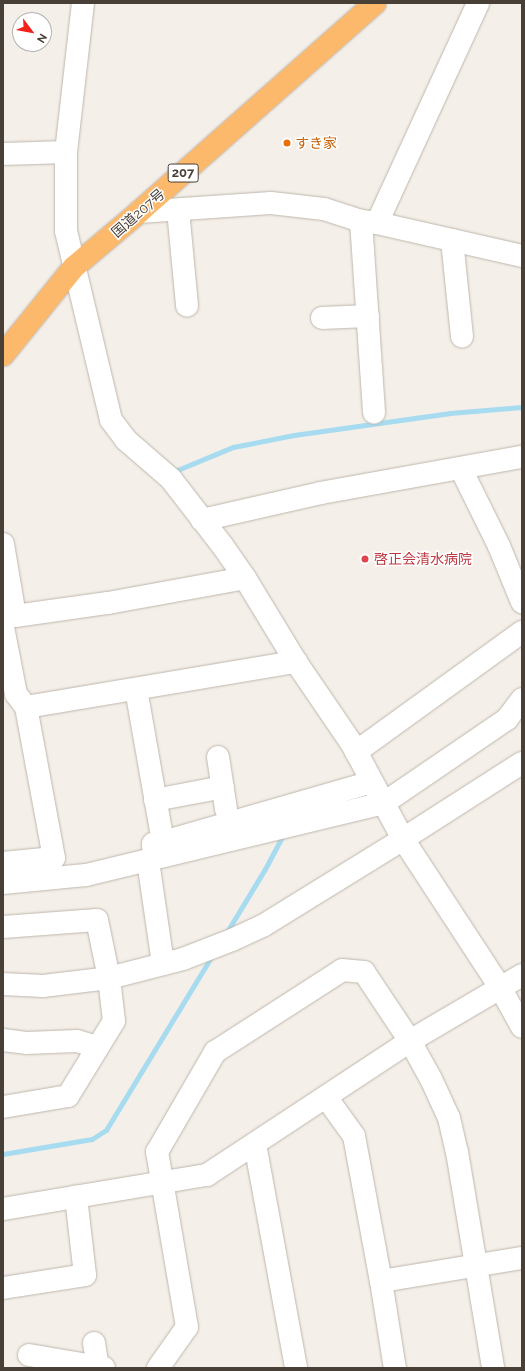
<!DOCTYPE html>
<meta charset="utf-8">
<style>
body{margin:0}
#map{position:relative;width:525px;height:1371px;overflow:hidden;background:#f4efe9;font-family:Raleway,"Noto Sans JP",sans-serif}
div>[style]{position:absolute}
.stream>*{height:5px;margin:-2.5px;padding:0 2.5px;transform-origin:2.5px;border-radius:2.5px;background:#a6dbf0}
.roads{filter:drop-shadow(0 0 1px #bfb6ab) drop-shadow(0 0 1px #bfb6ab)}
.minor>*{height:22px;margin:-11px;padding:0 11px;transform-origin:11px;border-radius:11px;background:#fff}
.highway>*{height:22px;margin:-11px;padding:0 11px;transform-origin:11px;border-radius:11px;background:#fcb96c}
.dots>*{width:11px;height:11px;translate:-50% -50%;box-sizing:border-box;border:2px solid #fff;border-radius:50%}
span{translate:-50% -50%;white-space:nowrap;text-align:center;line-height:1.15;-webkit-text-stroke:3px #fff;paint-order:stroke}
.shield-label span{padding:1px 3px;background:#fff;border:1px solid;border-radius:3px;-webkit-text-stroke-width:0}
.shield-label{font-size:13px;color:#483f37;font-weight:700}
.food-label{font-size:14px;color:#c56008}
.left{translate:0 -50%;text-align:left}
.street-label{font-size:14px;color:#483f37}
.health-label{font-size:14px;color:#be3a42}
.frame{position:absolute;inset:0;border:4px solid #483f37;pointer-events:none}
.north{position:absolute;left:12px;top:12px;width:40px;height:40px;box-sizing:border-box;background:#fff;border:1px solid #b6b2af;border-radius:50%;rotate:122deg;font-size:11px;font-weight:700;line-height:16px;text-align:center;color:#483f37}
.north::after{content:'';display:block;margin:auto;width:14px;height:18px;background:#f7211c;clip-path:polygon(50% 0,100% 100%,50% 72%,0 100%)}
</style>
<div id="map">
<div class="stream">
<i style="left:175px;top:471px;width:63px;rotate:-22.5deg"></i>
<i style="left:233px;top:447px;width:62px;rotate:-11.1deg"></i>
<i style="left:294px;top:435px;width:158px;rotate:-8deg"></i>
<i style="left:450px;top:413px;width:72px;rotate:-4.8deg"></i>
<i style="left:225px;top:935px;width:77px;rotate:-58.8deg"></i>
<i style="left:265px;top:869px;width:38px;rotate:-62deg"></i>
<i style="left:3px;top:1154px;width:90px;rotate:-9.6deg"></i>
<i style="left:92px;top:1139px;width:17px;rotate:-33deg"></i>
<i style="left:106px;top:1130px;width:204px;rotate:-58.7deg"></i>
</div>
<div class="roads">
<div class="minor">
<i style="left:83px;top:3px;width:150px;rotate:96.5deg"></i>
<i style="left:66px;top:152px;width:79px;rotate:90deg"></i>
<i style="left:66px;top:231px;width:194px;rotate:76.6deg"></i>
<i style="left:111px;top:420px;width:25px;rotate:53deg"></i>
<i style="left:126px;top:440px;width:60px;rotate:40.9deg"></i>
<i style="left:171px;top:479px;width:83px;rotate:52.3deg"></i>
<i style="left:222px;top:545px;width:40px;rotate:55.1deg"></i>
<i style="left:245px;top:578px;width:98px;rotate:58.7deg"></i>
<i style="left:296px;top:662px;width:99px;rotate:55.7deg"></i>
<i style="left:352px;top:744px;width:108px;rotate:61.8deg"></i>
<i style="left:403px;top:839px;width:179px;rotate:56.8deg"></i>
<i style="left:501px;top:989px;width:43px;rotate:61.1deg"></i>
<i style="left:3px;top:154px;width:63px;rotate:-1.8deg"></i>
<i style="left:178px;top:210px;width:96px;rotate:84.6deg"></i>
<i style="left:139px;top:212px;width:132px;rotate:-3.9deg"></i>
<i style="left:271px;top:203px;width:53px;rotate:6.5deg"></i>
<i style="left:324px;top:209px;width:39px;rotate:18deg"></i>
<i style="left:361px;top:221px;width:16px;rotate:7deg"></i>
<i style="left:377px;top:223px;width:242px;rotate:-65.3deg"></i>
<i style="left:361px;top:221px;width:192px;rotate:86.1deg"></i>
<i style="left:377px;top:223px;width:149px;rotate:12.8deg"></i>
<i style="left:452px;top:240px;width:97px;rotate:84.1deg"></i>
<i style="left:322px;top:318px;width:46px;rotate:-2.5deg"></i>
<i style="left:461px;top:469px;width:86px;rotate:63.7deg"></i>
<i style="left:499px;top:546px;width:61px;rotate:67.7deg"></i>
<i style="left:202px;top:520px;width:122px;rotate:-12.8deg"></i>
<i style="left:321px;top:493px;width:204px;rotate:-10.2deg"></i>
<i style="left:3px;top:544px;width:73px;rotate:80.5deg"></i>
<i style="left:15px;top:616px;width:94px;rotate:-8deg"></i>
<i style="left:108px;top:603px;width:139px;rotate:-10.3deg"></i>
<i style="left:3px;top:627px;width:68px;rotate:79deg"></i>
<i style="left:16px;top:694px;width:16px;rotate:52deg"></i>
<i style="left:136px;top:689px;width:155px;rotate:80deg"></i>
<i style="left:163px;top:842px;width:10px;rotate:169deg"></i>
<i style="left:153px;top:844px;width:3px;rotate:90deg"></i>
<i style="left:356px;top:752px;width:205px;rotate:-35.9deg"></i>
<i style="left:218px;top:757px;width:53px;rotate:81.3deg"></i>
<i style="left:155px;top:800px;width:69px;rotate:-10.8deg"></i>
<i style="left:163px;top:842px;width:217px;rotate:-16deg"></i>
<i style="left:148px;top:861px;width:104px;rotate:81.7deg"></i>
<i style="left:3px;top:863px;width:51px;rotate:-5.6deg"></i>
<i style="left:54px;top:858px;width:154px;rotate:-100.5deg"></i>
<i style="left:26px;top:707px;width:274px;rotate:-9.5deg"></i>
<i style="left:3px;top:883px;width:83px;rotate:-5.5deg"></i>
<i style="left:86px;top:875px;width:307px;rotate:-13.6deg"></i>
<i style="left:384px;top:803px;width:149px;rotate:-34.3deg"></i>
<i style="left:507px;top:719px;width:25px;rotate:-53deg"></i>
<i style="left:3px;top:927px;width:94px;rotate:-4.3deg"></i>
<i style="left:97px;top:920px;width:59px;rotate:78.3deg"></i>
<i style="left:109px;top:978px;width:43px;rotate:83.4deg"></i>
<i style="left:114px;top:1021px;width:88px;rotate:121.5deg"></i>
<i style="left:68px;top:1096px;width:66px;rotate:170.4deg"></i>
<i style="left:3px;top:984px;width:40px;rotate:2.9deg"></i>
<i style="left:43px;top:986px;width:66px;rotate:-6.9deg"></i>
<i style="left:109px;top:978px;width:76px;rotate:-14.4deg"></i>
<i style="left:183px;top:959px;width:53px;rotate:-21.2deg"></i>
<i style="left:232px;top:940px;width:35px;rotate:-25deg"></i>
<i style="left:264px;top:925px;width:163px;rotate:-31.7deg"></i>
<i style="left:403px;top:839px;width:141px;rotate:-32.6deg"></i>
<i style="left:3px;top:1040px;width:23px;rotate:7deg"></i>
<i style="left:26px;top:1043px;width:51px;rotate:-2.2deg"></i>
<i style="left:77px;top:1041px;width:21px;rotate:17deg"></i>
<i style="left:326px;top:1097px;width:48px;rotate:54.3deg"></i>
<i style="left:354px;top:1136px;width:147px;rotate:79.5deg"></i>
<i style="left:381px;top:1281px;width:88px;rotate:80.9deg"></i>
<i style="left:255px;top:1144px;width:228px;rotate:79.6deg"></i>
<i style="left:3px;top:1209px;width:207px;rotate:-9.5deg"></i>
<i style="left:207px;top:1175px;width:243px;rotate:-33.4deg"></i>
<i style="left:410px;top:1041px;width:130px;rotate:-30.5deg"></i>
<i style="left:381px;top:1281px;width:143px;rotate:-9.3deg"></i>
<i style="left:3px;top:1288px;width:83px;rotate:-9deg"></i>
<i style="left:85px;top:1275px;width:79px;rotate:-96.6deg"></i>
<i style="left:94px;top:1343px;width:24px;rotate:81deg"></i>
<i style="left:29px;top:1355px;width:76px;rotate:9.8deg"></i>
<i style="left:158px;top:1368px;width:50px;rotate:-54.7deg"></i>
<i style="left:187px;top:1327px;width:178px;rotate:-99.7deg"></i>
<i style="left:157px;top:1152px;width:116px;rotate:-59.9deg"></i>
<i style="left:215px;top:1052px;width:151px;rotate:-32.8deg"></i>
<i style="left:342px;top:970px;width:22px;rotate:5deg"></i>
<i style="left:364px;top:972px;width:83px;rotate:56.3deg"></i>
<i style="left:410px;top:1041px;width:43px;rotate:61.1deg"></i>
<i style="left:431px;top:1079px;width:43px;rotate:65.2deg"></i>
<i style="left:449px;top:1118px;width:35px;rotate:77deg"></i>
<i style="left:457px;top:1152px;width:219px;rotate:80.5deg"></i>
</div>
<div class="highway">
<i style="left:3px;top:355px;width:113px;rotate:-51.1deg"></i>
<i style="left:74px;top:267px;width:85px;rotate:-40.2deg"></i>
<i style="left:139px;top:212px;width:315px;rotate:-41.5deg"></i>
</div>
</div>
<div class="dots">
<i style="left:287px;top:143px;background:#e8710a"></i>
<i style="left:365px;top:559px;background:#e0444e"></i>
</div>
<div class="shield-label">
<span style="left:183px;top:173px">207</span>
</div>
<div class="food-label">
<span class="left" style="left:295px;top:143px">すき家</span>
</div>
<div class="street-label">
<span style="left:138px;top:213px;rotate:-41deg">国道207号</span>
</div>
<div class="health-label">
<span class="left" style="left:374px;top:559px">啓正会清水病院</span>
</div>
<div class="frame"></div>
<div class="north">N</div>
</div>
